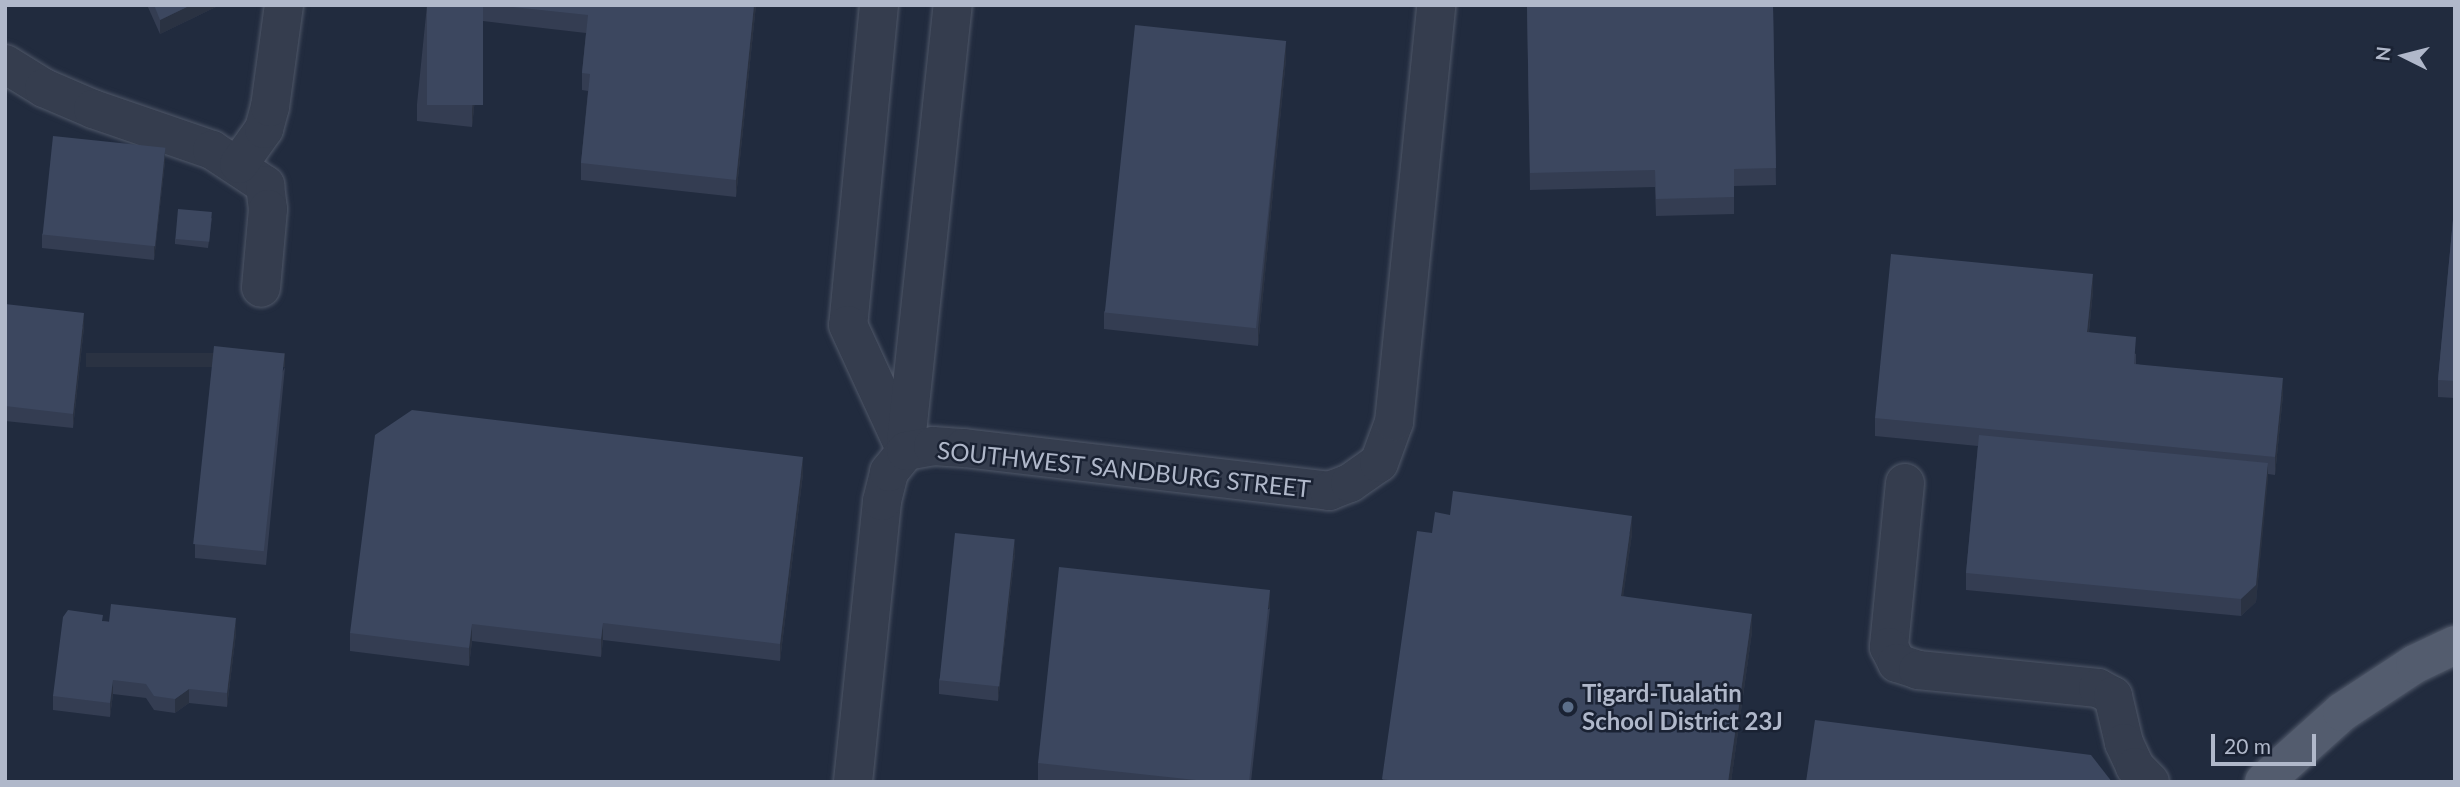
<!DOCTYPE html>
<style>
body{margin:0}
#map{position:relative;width:2460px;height:787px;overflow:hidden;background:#212b3e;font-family:Lato,sans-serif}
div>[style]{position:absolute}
.roads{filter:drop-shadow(0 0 2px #505869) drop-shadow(0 0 2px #505869)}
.minor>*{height:38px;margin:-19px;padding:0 19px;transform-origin:19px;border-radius:19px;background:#353d4e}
.major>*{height:38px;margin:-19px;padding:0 19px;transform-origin:19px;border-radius:19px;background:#535c6e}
.wall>*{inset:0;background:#343d52}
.shaded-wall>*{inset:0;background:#2a3242;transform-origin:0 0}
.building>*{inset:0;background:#3c475f;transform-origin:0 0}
.dots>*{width:19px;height:19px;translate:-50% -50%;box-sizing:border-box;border:4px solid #1a2233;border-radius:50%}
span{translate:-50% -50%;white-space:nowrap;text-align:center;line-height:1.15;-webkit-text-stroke:5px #1a2233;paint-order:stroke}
.street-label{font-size:24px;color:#b0b8ca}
.poi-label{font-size:24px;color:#b0b8ca;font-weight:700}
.left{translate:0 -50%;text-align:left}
.frame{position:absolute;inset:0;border:7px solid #b0b8ca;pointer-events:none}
.north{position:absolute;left:2369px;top:21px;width:70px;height:70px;-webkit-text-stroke:5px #1a2233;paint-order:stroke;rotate:276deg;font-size:19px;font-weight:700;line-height:28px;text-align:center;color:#b0b8ca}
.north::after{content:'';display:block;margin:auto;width:24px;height:32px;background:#b0b8ca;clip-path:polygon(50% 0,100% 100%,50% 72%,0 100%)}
.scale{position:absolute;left:2211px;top:734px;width:105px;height:32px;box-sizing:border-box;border:4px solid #b0b8ca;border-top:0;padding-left:9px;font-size:21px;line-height:24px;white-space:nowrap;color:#b0b8ca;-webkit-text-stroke:5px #1a2233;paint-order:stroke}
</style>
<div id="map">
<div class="roads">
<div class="minor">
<i style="left:879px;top:5px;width:321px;rotate:95.5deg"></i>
<i style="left:848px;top:325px;width:139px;rotate:65.3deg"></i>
<i style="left:5px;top:64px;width:46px;rotate:31.6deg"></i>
<i style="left:44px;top:88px;width:53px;rotate:23.2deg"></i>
<i style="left:93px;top:109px;width:126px;rotate:19deg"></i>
<i style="left:212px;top:150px;width:64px;rotate:33.4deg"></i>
<i style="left:265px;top:185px;width:24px;rotate:83deg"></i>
<i style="left:268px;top:209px;width:79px;rotate:95.1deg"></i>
<i style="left:239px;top:164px;width:43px;rotate:-54.5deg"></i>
<i style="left:264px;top:129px;width:23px;rotate:-75deg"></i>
<i style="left:270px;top:107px;width:103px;rotate:-82.2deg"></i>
<i style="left:906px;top:442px;width:440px;rotate:-83.9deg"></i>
<i style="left:1905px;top:483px;width:165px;rotate:95.6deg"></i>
<i style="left:1889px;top:647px;width:18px;rotate:63deg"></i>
<i style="left:1897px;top:663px;width:22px;rotate:18deg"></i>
<i style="left:1918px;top:670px;width:181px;rotate:5.7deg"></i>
<i style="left:2098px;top:688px;width:17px;rotate:28deg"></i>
<i style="left:2113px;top:696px;width:48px;rotate:76.8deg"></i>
<i style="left:2124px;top:743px;width:26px;rotate:65deg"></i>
<i style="left:2135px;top:767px;width:21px;rotate:45deg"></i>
<i style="left:853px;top:782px;width:282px;rotate:-84.1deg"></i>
<i style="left:882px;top:501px;width:30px;rotate:-76deg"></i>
<i style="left:889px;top:472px;width:27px;rotate:-51deg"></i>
<i style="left:906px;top:451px;width:27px;rotate:-10deg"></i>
<i style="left:933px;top:446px;width:31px;rotate:4deg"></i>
<i style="left:964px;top:448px;width:368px;rotate:6.7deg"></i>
<i style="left:1329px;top:491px;width:22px;rotate:-21deg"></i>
<i style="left:1350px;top:483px;width:35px;rotate:-35deg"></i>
<i style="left:1379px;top:463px;width:44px;rotate:-69.9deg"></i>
<i style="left:1394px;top:422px;width:419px;rotate:-84.2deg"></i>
</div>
<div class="major">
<i style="left:2264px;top:782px;width:105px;rotate:-41.9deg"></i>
<i style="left:2342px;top:712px;width:87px;rotate:-33.3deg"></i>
<i style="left:2415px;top:664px;width:44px;rotate:-25.4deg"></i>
</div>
</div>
<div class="wall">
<i style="clip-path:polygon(147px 5px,220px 5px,160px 34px)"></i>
<i style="clip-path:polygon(427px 5px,756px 5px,736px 197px,581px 180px,581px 163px,588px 91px,582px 90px,582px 73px,586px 33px,483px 21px,472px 127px,417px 121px,417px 104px)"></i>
<i style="clip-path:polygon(1773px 5px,1776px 185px,1734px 186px,1734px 214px,1656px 216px,1655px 187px,1530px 190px,1527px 6px)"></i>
<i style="clip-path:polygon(1286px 59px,1258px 346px,1104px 329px,1104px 312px)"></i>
<i style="clip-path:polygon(165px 162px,154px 260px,42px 248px,42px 234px)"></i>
<i style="clip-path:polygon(2455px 198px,2455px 398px,2438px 397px,2438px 380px)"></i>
<i style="clip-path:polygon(212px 218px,208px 248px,175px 244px,175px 239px)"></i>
<i style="clip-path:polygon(2093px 291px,2089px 332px,2136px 354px,2136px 364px,2283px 395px,2275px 475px,2268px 474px,2256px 602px,2241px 616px,1966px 590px,1966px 573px,1978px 446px,1875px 436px,1875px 418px)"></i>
<i style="clip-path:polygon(5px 304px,84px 327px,73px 428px,5px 421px)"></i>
<i style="clip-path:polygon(285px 367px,266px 565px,195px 558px,195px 544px)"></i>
<i style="clip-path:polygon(803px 474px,780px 661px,603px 640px,601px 657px,472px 641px,469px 666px,350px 651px,350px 633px)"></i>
<i style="clip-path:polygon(1450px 515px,1632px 534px,1623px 596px,1752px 632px,1731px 782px,1382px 782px,1432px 533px)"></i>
<i style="clip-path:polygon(1015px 553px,998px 701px,939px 694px,939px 680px)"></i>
<i style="clip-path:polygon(1270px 608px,1251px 782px,1056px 782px,1038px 780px,1038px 763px)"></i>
<i style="clip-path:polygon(103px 621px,236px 633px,227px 707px,189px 703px,175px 713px,154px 710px,146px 698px,113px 694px,110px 717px,53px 710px,53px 696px)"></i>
</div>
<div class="shaded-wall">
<i style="clip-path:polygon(191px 5px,220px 5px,160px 34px,160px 20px)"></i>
<i style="clip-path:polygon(483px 5px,483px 21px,472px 127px,472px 110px)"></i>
<i style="clip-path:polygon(754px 5px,756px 5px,736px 197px,736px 180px)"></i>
<i style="clip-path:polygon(1286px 41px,1286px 59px,1258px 346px,1258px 329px)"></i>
<i style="clip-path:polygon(165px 148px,165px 162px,154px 260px,154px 246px)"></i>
<i style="clip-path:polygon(2093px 274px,2093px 291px,2087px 349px,2087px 332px)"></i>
<i style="clip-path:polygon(84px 313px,84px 327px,73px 428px,73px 414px)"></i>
<i style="left:285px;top:353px;width:14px;height:199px;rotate:90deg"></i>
<i style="clip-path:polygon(2283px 378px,2283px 395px,2275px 475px,2275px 457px)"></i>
<i style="clip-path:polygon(803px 457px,803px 474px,780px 661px,780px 644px)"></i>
<i style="clip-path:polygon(2268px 463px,2268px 480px,2256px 602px,2241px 616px,2241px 599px)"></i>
<i style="clip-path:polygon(1632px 516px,1632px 534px,1621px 613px,1621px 596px)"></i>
<i style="clip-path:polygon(1015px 539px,1015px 553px,998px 701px,998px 686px)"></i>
<i style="left:1270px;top:590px;width:18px;height:193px;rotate:90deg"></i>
<i style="clip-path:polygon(1752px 614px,1752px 632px,1731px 782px,1728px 782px)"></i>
<i style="clip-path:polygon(236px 618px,236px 633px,227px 707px,227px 693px)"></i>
<i style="clip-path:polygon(603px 623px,603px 640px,601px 657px,601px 639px)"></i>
<i style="clip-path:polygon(472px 624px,472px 641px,469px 666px,469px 648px)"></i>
<i style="clip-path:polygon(113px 680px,113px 694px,110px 717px,110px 703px)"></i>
<i style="clip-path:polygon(189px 689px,189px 703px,175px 713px,175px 699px)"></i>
</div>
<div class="building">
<i style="clip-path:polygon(154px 5px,191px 5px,160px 20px)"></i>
<i style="left:427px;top:5px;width:56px;height:100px"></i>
<i style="clip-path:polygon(495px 5px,754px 5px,736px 180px,581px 163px,590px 74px,582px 73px,588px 15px)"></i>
<i style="clip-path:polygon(1556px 5px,1773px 5px,1776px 168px,1734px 169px,1734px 197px,1656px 199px,1655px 170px,1530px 173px,1527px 6px)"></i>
<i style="left:1135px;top:25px;width:152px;height:289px;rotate:6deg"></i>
<i style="left:53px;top:136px;width:113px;height:99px;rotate:6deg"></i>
<i style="clip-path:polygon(2455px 198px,2455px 381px,2438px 380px)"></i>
<i style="left:178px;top:209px;width:34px;height:30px;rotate:5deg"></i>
<i style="clip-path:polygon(1891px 254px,2093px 274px,2087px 332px,2136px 337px,2134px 364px,2283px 378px,2275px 457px,1875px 418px)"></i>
<i style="clip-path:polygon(5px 304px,84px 313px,73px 414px,5px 406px)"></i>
<i style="left:214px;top:346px;width:71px;height:199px;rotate:6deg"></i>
<i style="clip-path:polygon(412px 410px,803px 457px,780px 644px,603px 623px,601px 639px,472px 624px,469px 648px,350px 633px,375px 435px)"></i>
<i style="clip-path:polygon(1979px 435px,2268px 463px,2256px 585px,2241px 599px,1966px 573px)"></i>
<i style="clip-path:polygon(1453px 491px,1632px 516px,1621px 596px,1752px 614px,1728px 782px,1403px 782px,1382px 779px,1417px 531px,1432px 533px,1435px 512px,1450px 515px)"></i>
<i style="left:955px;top:533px;width:60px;height:148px;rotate:6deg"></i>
<i style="clip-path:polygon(1059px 567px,1270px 590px,1249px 782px,1214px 782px,1038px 763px)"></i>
<i style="clip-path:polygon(111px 604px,236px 618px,227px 693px,189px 689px,175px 699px,154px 696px,146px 684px,113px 680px,110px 703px,53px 696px,63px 617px,68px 610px,103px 615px,102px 621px,109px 622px)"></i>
<i style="clip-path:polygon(1815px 720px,2091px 755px,2112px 782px,1806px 782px)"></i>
</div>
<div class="dots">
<i style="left:1568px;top:707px;background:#5c6f8a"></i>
</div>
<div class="street-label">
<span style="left:1124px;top:469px;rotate:6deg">SOUTHWEST SANDBURG STREET</span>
</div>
<div class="poi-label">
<span class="left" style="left:1582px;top:707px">Tigard-Tualatin<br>School District 23J</span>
</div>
<div class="frame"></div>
<div class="north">N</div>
<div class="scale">20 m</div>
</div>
